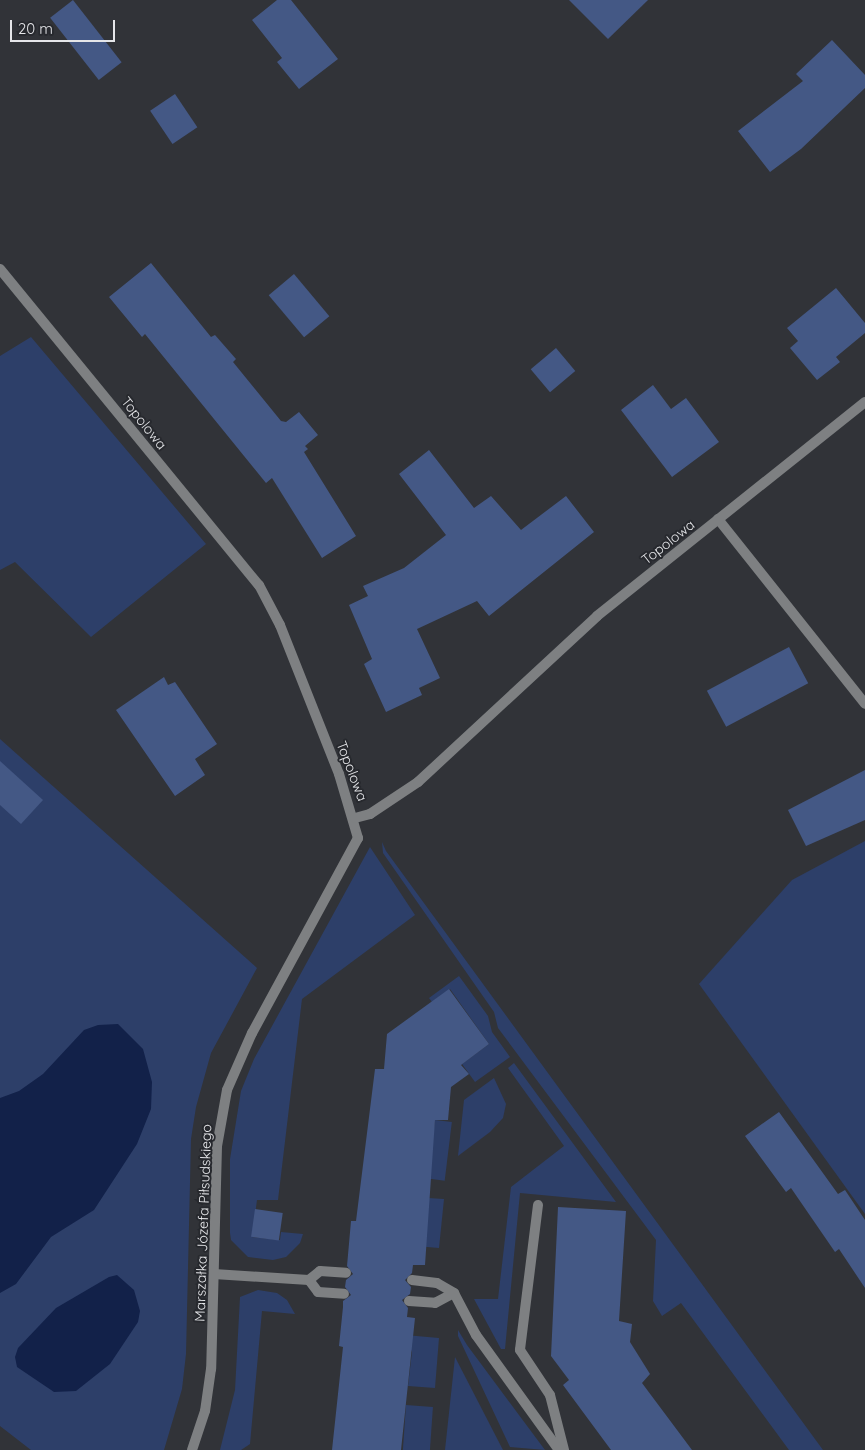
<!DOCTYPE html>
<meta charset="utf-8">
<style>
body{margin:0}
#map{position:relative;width:865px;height:1450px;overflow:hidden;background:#313338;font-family:Quicksand,sans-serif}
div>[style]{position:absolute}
.green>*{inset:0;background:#2d3f69;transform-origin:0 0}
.water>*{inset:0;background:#122149}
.building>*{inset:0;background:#445885;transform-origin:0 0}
.lane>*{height:10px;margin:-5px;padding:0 5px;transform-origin:5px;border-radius:5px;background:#7e8082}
.street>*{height:10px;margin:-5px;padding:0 5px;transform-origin:5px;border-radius:5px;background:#7e8082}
span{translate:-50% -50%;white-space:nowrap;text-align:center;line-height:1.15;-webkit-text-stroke:4px #27292e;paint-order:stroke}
.street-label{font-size:14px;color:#e5e6e9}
.scale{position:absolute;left:10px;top:20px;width:105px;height:22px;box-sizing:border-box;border:2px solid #e5e6e9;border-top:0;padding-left:6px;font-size:15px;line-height:18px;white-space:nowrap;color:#e5e6e9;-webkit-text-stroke:4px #27292e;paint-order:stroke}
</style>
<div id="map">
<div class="green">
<i style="clip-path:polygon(31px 337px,206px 544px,91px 637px,15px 562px,0 570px,0 356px)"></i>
<i style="clip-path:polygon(0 739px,257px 968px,211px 1053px,196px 1107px,191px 1139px,186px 1354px,182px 1389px,164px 1450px,31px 1450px,0 1426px)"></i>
<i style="clip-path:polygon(865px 841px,865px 1214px,699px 984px,792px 880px)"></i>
<i style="clip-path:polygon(382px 842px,386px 851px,823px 1450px,789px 1450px,681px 1303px,662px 1316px,653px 1301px,656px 1240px,498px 1028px,494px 1012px,383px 853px)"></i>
<i style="clip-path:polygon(370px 847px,415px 915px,302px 999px,278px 1200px,257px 1200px,252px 1237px,280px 1240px,281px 1232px,303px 1234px,300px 1243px,286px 1257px,273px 1260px,248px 1257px,231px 1240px,230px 1233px,230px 1159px,241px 1091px,254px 1059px)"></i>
<i style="clip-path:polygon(459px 976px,488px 1016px,492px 1032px,510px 1057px,475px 1082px,462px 1064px,489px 1044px,450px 989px,432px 1002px,429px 998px)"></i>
<i style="clip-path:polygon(514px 1063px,616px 1202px,520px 1193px,505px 1349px,501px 1349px,474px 1299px,498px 1299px,511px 1187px,564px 1146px,508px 1068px)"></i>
<i style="clip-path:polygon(494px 1078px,506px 1104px,503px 1118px,490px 1132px,458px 1156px,464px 1100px)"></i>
<i style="left:435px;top:1120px;width:17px;height:59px;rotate:7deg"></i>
<i style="clip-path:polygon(428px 1198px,444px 1199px,439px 1248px,415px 1246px)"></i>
<i style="clip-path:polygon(258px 1290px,277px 1293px,287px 1300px,295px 1314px,262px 1311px,250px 1444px,241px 1450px,220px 1450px,235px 1390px,240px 1297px)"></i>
<i style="clip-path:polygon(458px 1330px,467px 1345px,545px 1450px,510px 1447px,458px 1336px)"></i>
<i style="clip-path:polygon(405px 1335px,439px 1338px,435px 1388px,408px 1386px,412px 1352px)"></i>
<i style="clip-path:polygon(455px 1357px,503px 1450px,445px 1450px)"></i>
<i style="left:406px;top:1405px;width:27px;height:45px;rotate:4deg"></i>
</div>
<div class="water">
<i style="clip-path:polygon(118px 1024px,143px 1049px,152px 1082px,151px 1109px,137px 1144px,94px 1210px,51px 1237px,16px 1284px,0 1293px,0 1098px,19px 1091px,43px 1074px,84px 1030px,98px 1025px)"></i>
<i style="clip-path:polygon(117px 1275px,134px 1290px,140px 1311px,138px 1322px,110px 1364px,76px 1391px,54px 1392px,17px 1367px,15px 1357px,18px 1348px,56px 1308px,109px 1277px)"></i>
</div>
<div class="building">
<i style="left:73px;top:0;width:79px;height:29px;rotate:52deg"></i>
<i style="clip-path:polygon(277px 0,291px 0,338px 59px,299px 89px,277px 62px,282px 58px,252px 20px)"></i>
<i style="clip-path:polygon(569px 0,648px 0,608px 39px)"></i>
<i style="clip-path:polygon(832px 40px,865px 75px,865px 88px,801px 149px,770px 172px,738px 131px,803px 81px,796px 74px)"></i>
<i style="left:175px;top:94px;width:40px;height:30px;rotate:56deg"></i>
<i style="clip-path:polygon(151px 263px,211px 337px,215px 335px,236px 359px,233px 362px,281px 421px,286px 422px,299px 412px,318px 435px,305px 446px,308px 449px,304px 452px,356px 536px,322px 558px,272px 478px,266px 483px,145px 334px,142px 337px,109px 297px)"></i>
<i style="left:294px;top:274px;width:55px;height:33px;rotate:50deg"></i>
<i style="clip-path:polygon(836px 288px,865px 323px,865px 333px,836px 357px,840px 362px,817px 380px,790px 348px,798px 341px,787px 328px)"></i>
<i style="left:556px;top:348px;width:30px;height:33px;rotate:50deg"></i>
<i style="clip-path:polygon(653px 385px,671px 409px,686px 398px,719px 442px,672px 477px,621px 410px)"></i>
<i style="clip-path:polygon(429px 450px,474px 508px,491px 496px,521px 530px,566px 496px,594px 532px,489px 616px,477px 601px,417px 629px,440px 678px,419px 688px,422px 695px,386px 712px,364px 664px,372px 659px,349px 605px,368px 596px,363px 586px,404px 568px,446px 535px,399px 474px)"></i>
<i style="left:789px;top:647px;width:41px;height:93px;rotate:62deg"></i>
<i style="clip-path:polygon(164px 677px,168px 685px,175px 682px,217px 744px,195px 759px,205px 775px,175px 796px,116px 710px)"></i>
<i style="clip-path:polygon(0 761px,43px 800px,21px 824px,0 805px)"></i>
<i style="clip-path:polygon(865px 770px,865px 820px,806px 846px,788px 810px)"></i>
<i style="clip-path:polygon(449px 989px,489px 1044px,461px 1065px,469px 1074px,451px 1087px,448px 1120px,435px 1120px,425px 1265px,413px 1265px,412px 1273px,405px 1280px,411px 1287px,410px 1294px,402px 1300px,408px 1308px,407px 1317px,415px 1318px,401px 1450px,332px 1450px,343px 1347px,339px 1346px,343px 1307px,343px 1301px,351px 1295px,345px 1287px,346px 1280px,353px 1274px,347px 1266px,351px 1221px,356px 1221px,375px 1069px,384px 1069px,387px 1034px)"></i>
<i style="clip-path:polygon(779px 1112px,838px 1194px,845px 1190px,865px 1220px,865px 1288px,839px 1249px,835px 1252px,791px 1188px,786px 1192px,745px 1136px)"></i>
<i style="clip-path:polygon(558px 1207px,626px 1211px,619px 1321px,632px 1324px,630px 1342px,650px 1374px,642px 1383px,692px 1450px,611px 1450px,563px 1385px,569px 1380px,551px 1356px)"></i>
<i style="left:255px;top:1209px;width:28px;height:28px;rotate:8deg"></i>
</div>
<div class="lane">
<i style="left:718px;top:519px;width:236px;rotate:51.5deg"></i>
<i style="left:538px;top:1205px;width:146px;rotate:97.1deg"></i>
<i style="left:520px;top:1350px;width:54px;rotate:56.3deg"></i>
<i style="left:550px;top:1395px;width:57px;rotate:75.7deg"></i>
<i style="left:214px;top:1274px;width:95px;rotate:3.6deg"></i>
<i style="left:309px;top:1280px;width:14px;rotate:-39deg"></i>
<i style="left:320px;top:1271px;width:26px;rotate:4deg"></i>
<i style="left:309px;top:1280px;width:15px;rotate:53deg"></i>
<i style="left:318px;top:1292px;width:26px;rotate:4deg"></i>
<i style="left:412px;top:1280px;width:25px;rotate:7deg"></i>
<i style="left:437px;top:1283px;width:20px;rotate:30deg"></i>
<i style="left:454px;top:1293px;width:47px;rotate:62.4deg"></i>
<i style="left:476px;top:1335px;width:142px;rotate:54.2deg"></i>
<i style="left:409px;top:1301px;width:26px;rotate:4deg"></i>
<i style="left:435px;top:1303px;width:21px;rotate:-28deg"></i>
</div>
<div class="street">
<i style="left:0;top:269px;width:409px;rotate:50.7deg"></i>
<i style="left:259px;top:585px;width:45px;rotate:62.3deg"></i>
<i style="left:280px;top:625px;width:160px;rotate:68.4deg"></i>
<i style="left:339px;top:774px;width:67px;rotate:73.5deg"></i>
<i style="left:358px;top:838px;width:222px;rotate:118.5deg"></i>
<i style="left:252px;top:1033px;width:62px;rotate:113.7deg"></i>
<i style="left:227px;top:1090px;width:57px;rotate:100.1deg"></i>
<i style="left:217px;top:1146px;width:223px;rotate:91.5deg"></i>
<i style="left:211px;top:1369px;width:42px;rotate:98.1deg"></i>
<i style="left:205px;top:1411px;width:41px;rotate:108.4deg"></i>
<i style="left:355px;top:818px;width:16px;rotate:-15deg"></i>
<i style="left:370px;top:814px;width:58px;rotate:-33.7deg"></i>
<i style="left:418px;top:782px;width:244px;rotate:-42.8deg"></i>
<i style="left:597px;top:616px;width:343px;rotate:-38.6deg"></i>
</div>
<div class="street-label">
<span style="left:144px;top:423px;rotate:51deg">Topolowa</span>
<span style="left:668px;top:542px;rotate:-38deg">Topolowa</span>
<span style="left:352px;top:771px;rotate:69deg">Topolowa</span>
<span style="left:203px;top:1223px;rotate:-88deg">Marszałka Józefa Piłsudskiego</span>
</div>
<div class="scale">20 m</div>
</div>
